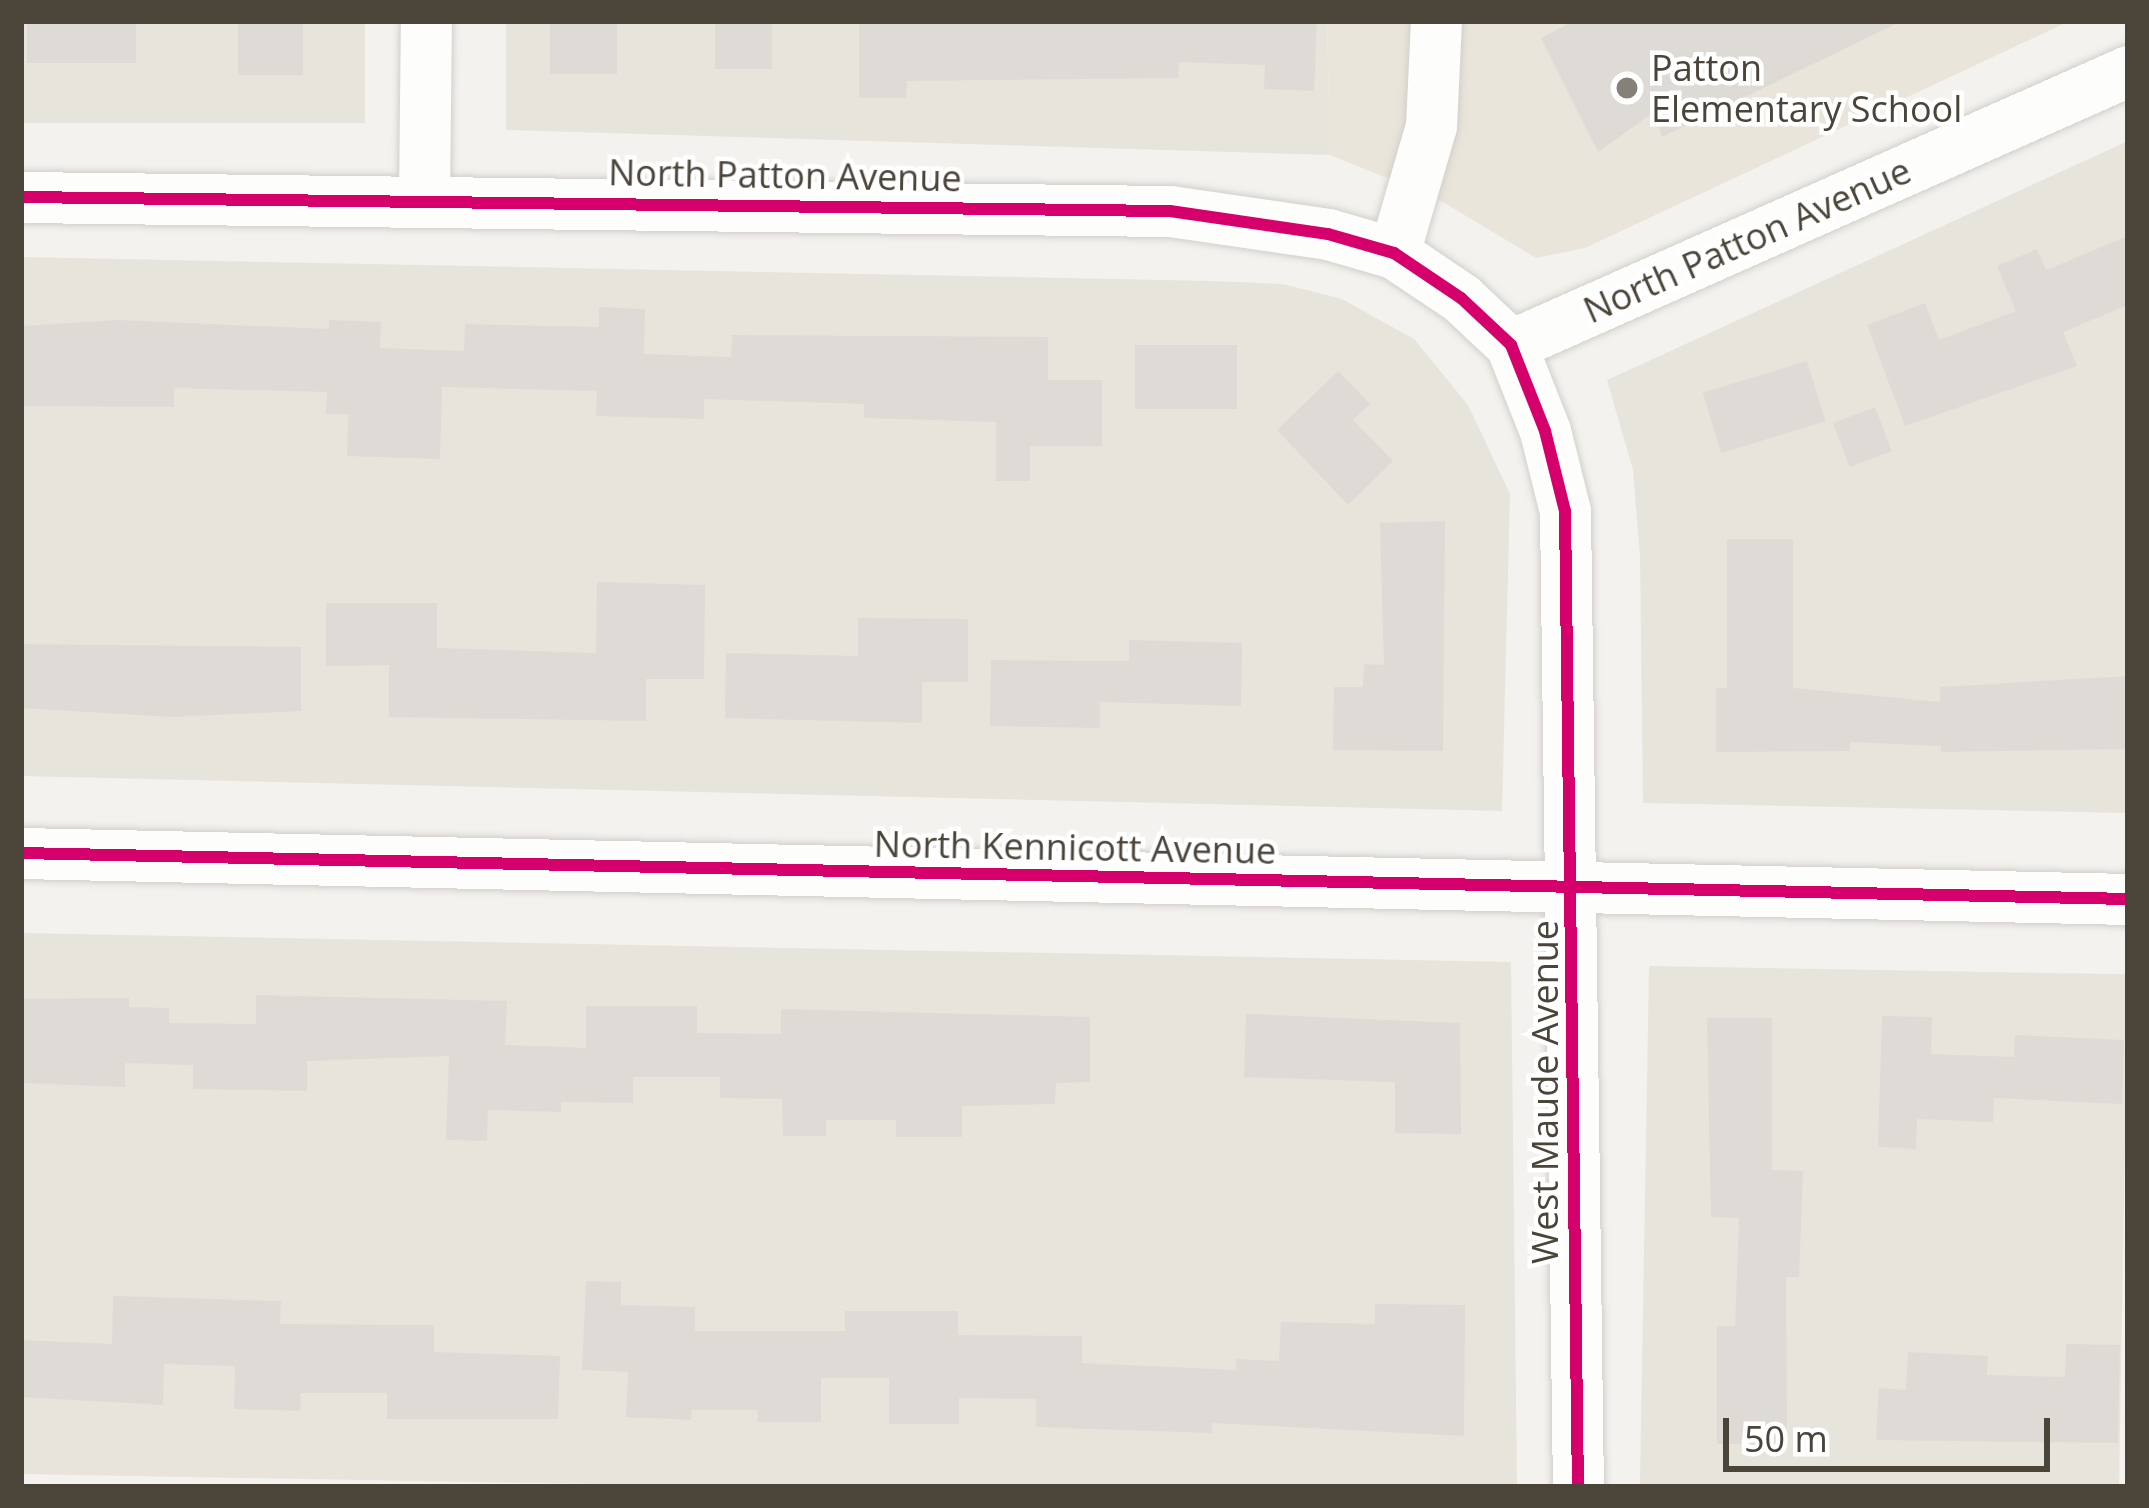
<!DOCTYPE html>
<style>
body{margin:0}
#map{position:relative;width:2149px;height:1508px;overflow:hidden;background:#f4f2ee;font-family:"Open Sans",sans-serif}
div>[style]{position:absolute}
.residential>*{inset:0;background:#e7e4dc;transform-origin:0 0}
.education>*{inset:0;background:#eae5da}
.building>*{inset:0;background:#dedbd6;transform-origin:0 0}
.roads{filter:drop-shadow(0 0 3px #d2d0cb) drop-shadow(0 0 3px #d2d0cb)}
.minor>*{height:51px;margin:-25.5px;padding:0 25.5px;transform-origin:25.5px;border-radius:25.5px;background:#fdfdfc}
.cycleway>*{height:12px;margin:-6px;padding:0 6px;transform-origin:6px;border-radius:6px;background:#d6006c}
.dots>*{width:33px;height:33px;translate:-50% -50%;box-sizing:border-box;border:6px solid #fff;border-radius:50%}
span{translate:-50% -50%;white-space:nowrap;text-align:center;line-height:1.15;-webkit-text-stroke:9px #fff;paint-order:stroke}
.poi-label{font-size:36px;color:#4b4439}
.left{translate:0 -50%;text-align:left}
.street-label{font-size:36px;color:#4b4439}
.frame{position:absolute;inset:0;border:24px solid #4b4439;pointer-events:none}
.scale{position:absolute;left:1723px;top:1418px;width:327px;height:54px;box-sizing:border-box;border:6px solid #4b4439;border-top:0;padding-left:15px;font-size:36px;line-height:42px;white-space:nowrap;color:#4b4439;-webkit-text-stroke:9px #fff;paint-order:stroke}
</style>
<div id="map">
<div class="residential">
<i style="left:21px;top:21px;width:344px;height:102px"></i>
<i style="clip-path:polygon(506px 21px,1327px 21px,1330px 155px,506px 130px)"></i>
<i style="clip-path:polygon(2128px 141px,2128px 813px,1643px 803px,1640px 555px,1633px 470px,1607px 380px)"></i>
<i style="clip-path:polygon(21px 257px,1211px 281px,1283px 284px,1342px 299px,1414px 339px,1468px 405px,1510px 494px,1502px 811px,21px 776px)"></i>
<i style="clip-path:polygon(21px 933px,1511px 962px,1517px 1487px,757px 1487px,21px 1474px)"></i>
<i style="left:1649px;top:966px;width:479px;height:521px;rotate:1deg"></i>
</div>
<div class="education">
<i style="clip-path:polygon(1327px 21px,2070px 21px,1585px 248px,1536px 258px,1436px 198px,1330px 155px)"></i>
</div>
<div class="building">
<i style="left:27px;top:21px;width:109px;height:42px"></i>
<i style="left:238px;top:21px;width:65px;height:54px"></i>
<i style="left:550px;top:21px;width:67px;height:53px"></i>
<i style="left:715px;top:21px;width:57px;height:48px"></i>
<i style="clip-path:polygon(859px 21px,1317px 21px,1314px 91px,1264px 89px,1265px 65px,1179px 62px,1178px 78px,907px 81px,906px 98px,859px 98px)"></i>
<i style="clip-path:polygon(1573px 21px,1902px 21px,1662px 137px,1654px 112px,1598px 152px,1541px 38px)"></i>
<i style="clip-path:polygon(2128px 236px,2128px 305px,2063px 332px,2077px 366px,1905px 426px,1867px 325px,1925px 303px,1939px 340px,2016px 311px,1997px 266px,2037px 249px,2046px 270px)"></i>
<i style="clip-path:polygon(599px 307px,645px 309px,644px 354px,731px 357px,732px 335px,1048px 337px,1048px 380px,1102px 380px,1102px 446px,1030px 446px,1030px 481px,996px 481px,996px 422px,864px 418px,864px 404px,704px 399px,704px 419px,596px 416px,597px 391px,442px 387px,440px 459px,347px 456px,348px 414px,326px 414px,327px 392px,174px 388px,174px 407px,21px 406px,21px 326px,118px 320px,329px 329px,329px 320px,381px 322px,380px 348px,464px 351px,465px 324px,599px 327px)"></i>
<i style="left:1237px;top:345px;width:64px;height:102px;rotate:90deg"></i>
<i style="left:1807px;top:361px;width:63px;height:109px;rotate:73deg"></i>
<i style="clip-path:polygon(1338px 371px,1370px 404px,1353px 420px,1393px 461px,1348px 505px,1277px 430px)"></i>
<i style="left:1875px;top:407px;width:47px;height:45px;rotate:69deg"></i>
<i style="clip-path:polygon(1445px 521px,1443px 751px,1333px 750px,1334px 687px,1363px 687px,1364px 664px,1384px 665px,1380px 523px)"></i>
<i style="clip-path:polygon(1727px 539px,1793px 539px,1793px 688px,1940px 702px,1940px 687px,2128px 676px,2128px 749px,1941px 752px,1941px 746px,1850px 742px,1850px 751px,1716px 752px,1716px 688px,1727px 688px)"></i>
<i style="clip-path:polygon(597px 582px,705px 585px,704px 679px,646px 679px,646px 721px,389px 717px,389px 665px,326px 666px,326px 603px,437px 603px,437px 648px,596px 653px)"></i>
<i style="clip-path:polygon(858px 618px,968px 619px,968px 682px,922px 682px,922px 723px,725px 718px,726px 653px,858px 656px)"></i>
<i style="clip-path:polygon(1129px 640px,1242px 643px,1241px 706px,1100px 702px,1100px 728px,990px 726px,991px 660px,1129px 661px)"></i>
<i style="clip-path:polygon(21px 644px,301px 647px,301px 711px,172px 717px,21px 708px)"></i>
<i style="clip-path:polygon(256px 995px,507px 1001px,505px 1045px,586px 1048px,586px 1006px,697px 1006px,697px 1033px,781px 1034px,781px 1009px,1090px 1017px,1090px 1082px,1056px 1083px,1055px 1104px,962px 1106px,962px 1137px,896px 1137px,896px 1120px,826px 1120px,826px 1136px,783px 1136px,782px 1099px,720px 1098px,720px 1077px,633px 1077px,633px 1103px,561px 1102px,561px 1112px,488px 1110px,487px 1141px,446px 1140px,449px 1056px,307px 1061px,307px 1091px,193px 1089px,193px 1065px,125px 1063px,125px 1087px,21px 1083px,21px 999px,129px 998px,129px 1007px,169px 1008px,169px 1023px,256px 1024px)"></i>
<i style="clip-path:polygon(1246px 1014px,1460px 1023px,1461px 1134px,1395px 1133px,1395px 1082px,1244px 1077px)"></i>
<i style="clip-path:polygon(1882px 1016px,1932px 1017px,1931px 1054px,2014px 1057px,2015px 1035px,2124px 1040px,2122px 1104px,1994px 1098px,1993px 1122px,1917px 1119px,1916px 1149px,1878px 1147px)"></i>
<i style="clip-path:polygon(1707px 1018px,1772px 1018px,1772px 1170px,1803px 1171px,1799px 1277px,1786px 1277px,1787px 1444px,1717px 1444px,1717px 1326px,1735px 1326px,1739px 1218px,1711px 1217px)"></i>
<i style="clip-path:polygon(586px 1281px,621px 1282px,621px 1305px,695px 1307px,695px 1331px,845px 1331px,845px 1311px,958px 1311px,958px 1335px,1082px 1336px,1082px 1363px,1236px 1370px,1236px 1359px,1279px 1361px,1281px 1322px,1375px 1324px,1375px 1304px,1465px 1305px,1464px 1436px,1212px 1423px,1212px 1433px,1036px 1427px,1036px 1399px,959px 1398px,959px 1424px,889px 1424px,889px 1378px,821px 1378px,821px 1422px,758px 1422px,757px 1410px,692px 1410px,691px 1420px,626px 1417px,628px 1372px,582px 1370px)"></i>
<i style="clip-path:polygon(113px 1296px,281px 1301px,280px 1324px,434px 1325px,434px 1352px,560px 1356px,558px 1419px,387px 1419px,387px 1393px,301px 1393px,300px 1411px,234px 1409px,235px 1366px,164px 1364px,163px 1405px,21px 1397px,21px 1340px,112px 1344px)"></i>
<i style="clip-path:polygon(2066px 1344px,2120px 1345px,2118px 1443px,1876px 1440px,1879px 1388px,1906px 1390px,1908px 1352px,1988px 1356px,1987px 1375px,2065px 1377px)"></i>
</div>
<div class="roads">
<div class="minor">
<i style="left:21px;top:197px;width:1149px;rotate:0.7deg"></i>
<i style="left:1170px;top:211px;width:160px;rotate:8.3deg"></i>
<i style="left:1328px;top:234px;width:69px;rotate:16.1deg"></i>
<i style="left:1394px;top:253px;width:81px;rotate:33.9deg"></i>
<i style="left:1461px;top:298px;width:69px;rotate:43.2deg"></i>
<i style="left:1511px;top:345px;width:92px;rotate:68.4deg"></i>
<i style="left:1545px;top:431px;width:82px;rotate:76deg"></i>
<i style="left:1565px;top:511px;width:976px;rotate:89.24deg"></i>
<i style="left:424px;top:200px;width:179px;rotate:-89.4deg"></i>
<i style="left:1394px;top:253px;width:132px;rotate:-73.8deg"></i>
<i style="left:1431px;top:126px;width:105px;rotate:-87.3deg"></i>
<i style="left:1511px;top:345px;width:675px;rotate:-23.95deg"></i>
<i style="left:21px;top:853px;width:2108px;rotate:1.25deg"></i>
</div>
</div>
<div class="cycleway">
<i style="left:21px;top:197px;width:1149px;rotate:0.7deg"></i>
<i style="left:1170px;top:211px;width:160px;rotate:8.3deg"></i>
<i style="left:1328px;top:234px;width:69px;rotate:16.1deg"></i>
<i style="left:1394px;top:253px;width:81px;rotate:33.9deg"></i>
<i style="left:1461px;top:298px;width:69px;rotate:43.2deg"></i>
<i style="left:1511px;top:345px;width:92px;rotate:68.4deg"></i>
<i style="left:1545px;top:431px;width:82px;rotate:76deg"></i>
<i style="left:1565px;top:511px;width:976px;rotate:89.24deg"></i>
<i style="left:21px;top:853px;width:2108px;rotate:1.25deg"></i>
</div>
<div class="dots">
<i style="left:1627px;top:88px;background:#868178"></i>
</div>
<div class="poi-label">
<span class="left" style="left:1651px;top:88px">Patton<br>Elementary School</span>
</div>
<div class="street-label">
<span style="left:785px;top:175px;rotate:1deg">North Patton Avenue</span>
<span style="left:1747px;top:240px;rotate:-24deg">North Patton Avenue</span>
<span style="left:1075px;top:847px;rotate:1deg">North Kennicott Avenue</span>
<span style="left:1545px;top:1092px;rotate:-90deg">West Maude Avenue</span>
</div>
<div class="frame"></div>
<div class="scale">50 m</div>
</div>
